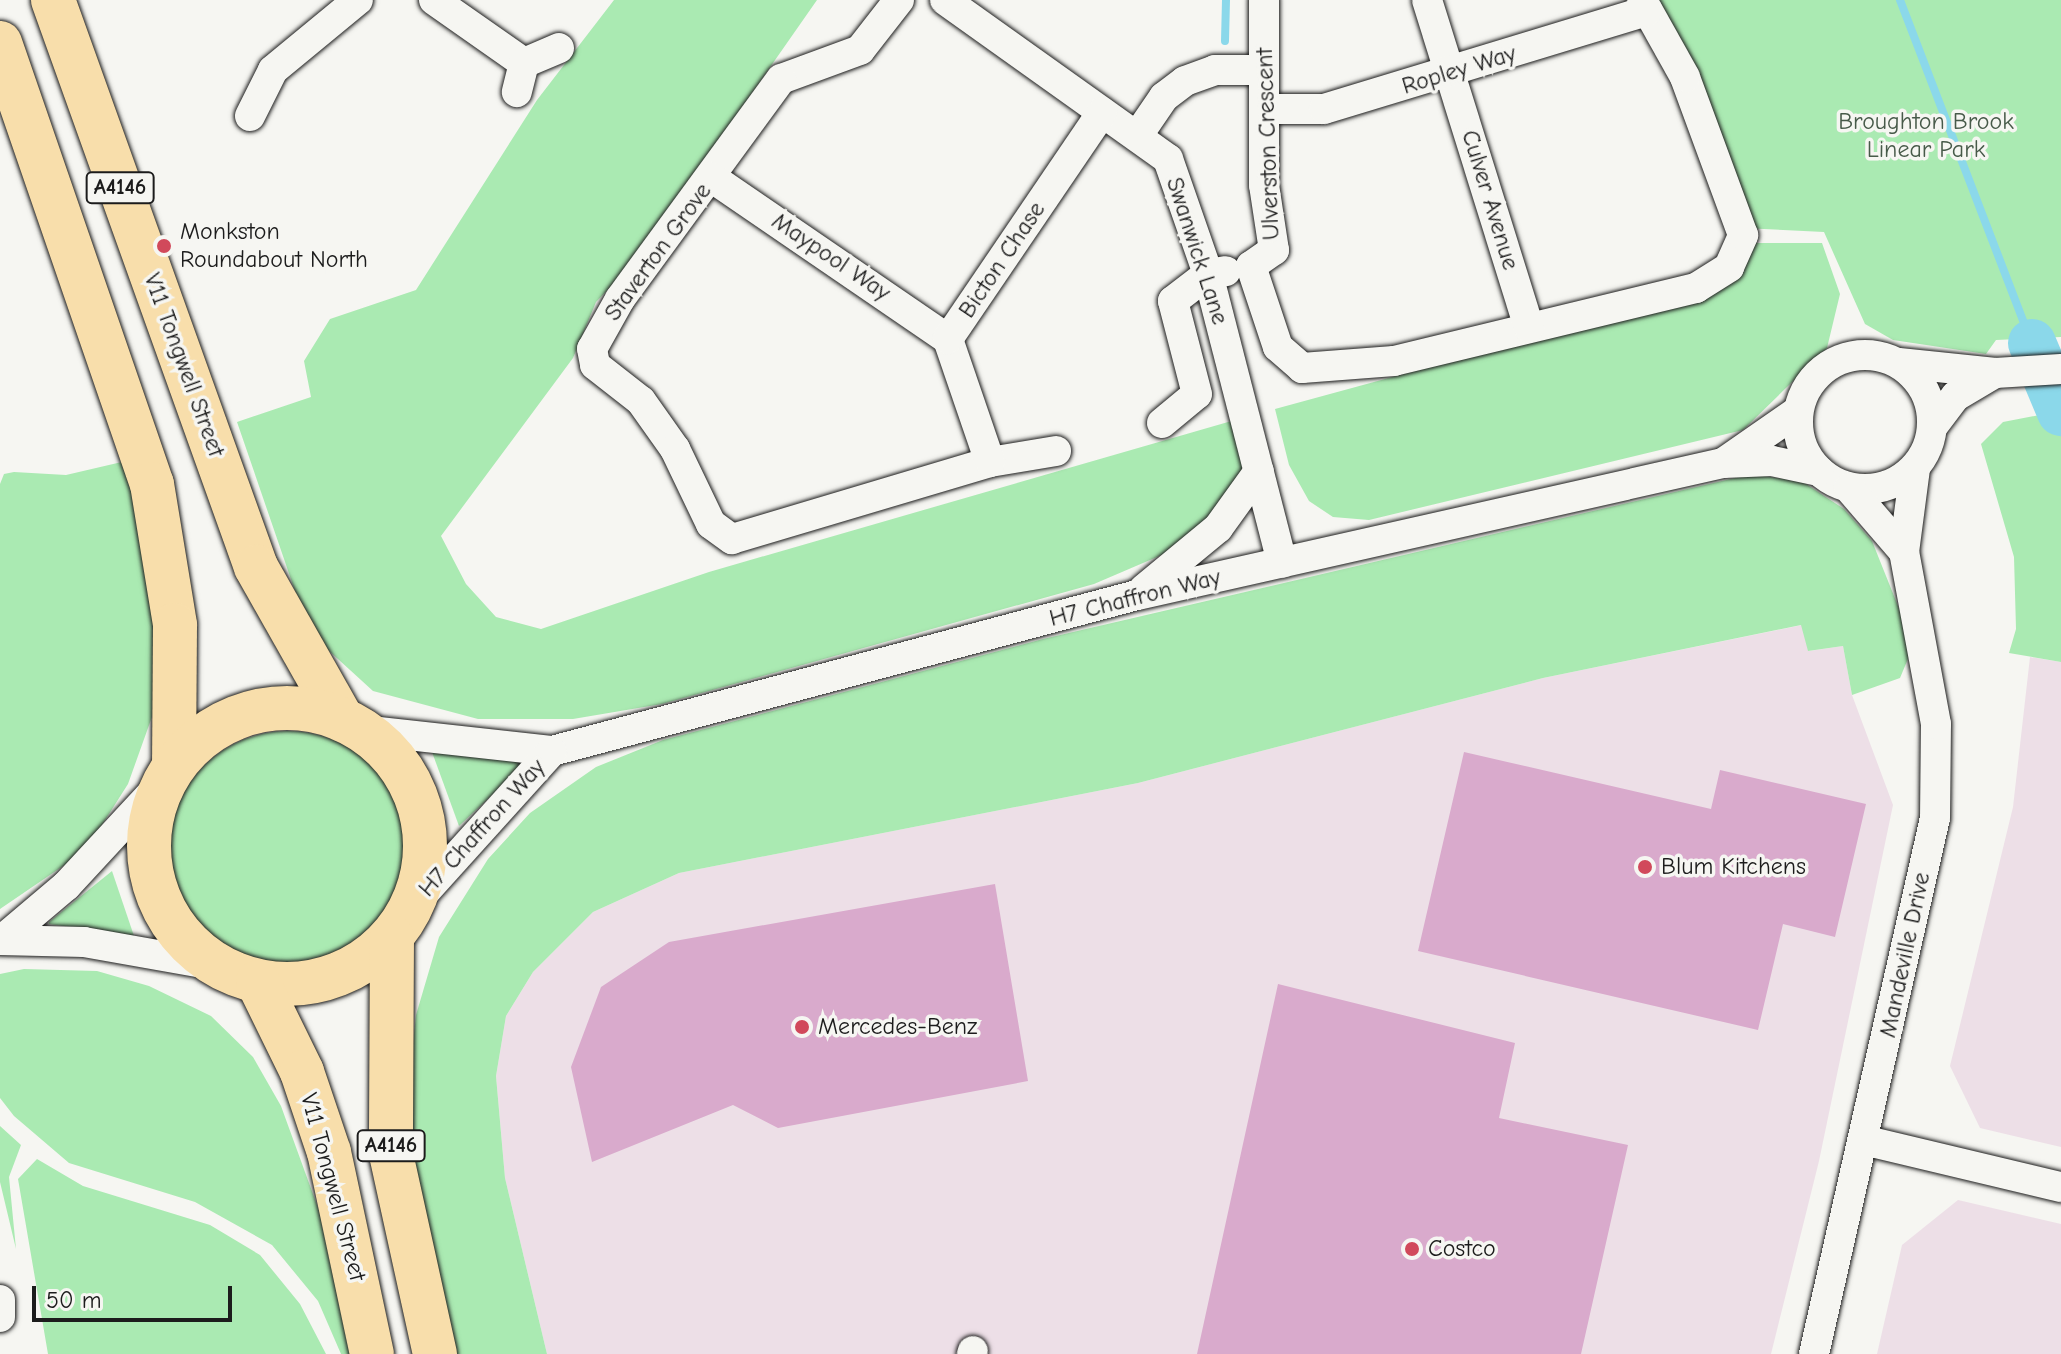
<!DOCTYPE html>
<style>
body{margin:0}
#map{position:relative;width:2061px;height:1354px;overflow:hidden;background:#f6f6f2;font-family:"Comic Neue",sans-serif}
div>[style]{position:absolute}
.built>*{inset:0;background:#eddfe7}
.green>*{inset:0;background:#aaeab2}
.round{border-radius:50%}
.stream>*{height:8px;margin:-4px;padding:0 4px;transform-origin:4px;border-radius:4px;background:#8bd8ea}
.river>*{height:48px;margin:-24px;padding:0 24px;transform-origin:24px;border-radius:24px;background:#8bd8ea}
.building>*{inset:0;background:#d9aacc}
.roads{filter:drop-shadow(0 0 2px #1c1c1c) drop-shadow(0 0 2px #1c1c1c)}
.minor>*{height:30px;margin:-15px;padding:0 15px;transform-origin:15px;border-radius:15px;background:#f6f6f2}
.minor>.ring{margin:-15px;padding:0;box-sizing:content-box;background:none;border:30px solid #f6f6f2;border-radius:50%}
.highway>*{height:44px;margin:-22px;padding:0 22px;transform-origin:22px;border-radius:22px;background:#f8deab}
.highway>.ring{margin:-22px;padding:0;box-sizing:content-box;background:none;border:44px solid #f8deab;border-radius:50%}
.dots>*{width:22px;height:22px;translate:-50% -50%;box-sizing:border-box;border:4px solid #f6f6f2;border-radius:50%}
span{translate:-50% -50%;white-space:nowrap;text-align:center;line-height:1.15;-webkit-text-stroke:7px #f6f6f2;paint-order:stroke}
.shield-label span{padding:2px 6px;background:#f6f6f2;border:2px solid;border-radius:6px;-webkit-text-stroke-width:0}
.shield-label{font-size:22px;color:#1c1c1c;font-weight:700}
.street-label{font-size:24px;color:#1c1c1c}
.park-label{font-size:24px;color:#475a49}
.poi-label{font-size:24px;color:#1c1c1c}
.left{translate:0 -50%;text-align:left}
.scale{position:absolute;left:32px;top:1286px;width:200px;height:36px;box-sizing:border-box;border:4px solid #1c1c1c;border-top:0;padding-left:10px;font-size:24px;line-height:28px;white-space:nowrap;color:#1c1c1c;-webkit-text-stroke:6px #f6f6f2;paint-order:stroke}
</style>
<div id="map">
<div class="built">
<i style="clip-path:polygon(1802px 625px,1809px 651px,1843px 646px,1852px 695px,1893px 805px,1819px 1161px,1771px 1354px,547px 1354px,505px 1178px,496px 1076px,506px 1016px,533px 972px,593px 912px,679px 873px,1138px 783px,1543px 678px)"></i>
<i style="clip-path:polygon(2030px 657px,2061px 662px,2061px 1147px,1980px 1128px,1950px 1066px,2013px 807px)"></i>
<i style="clip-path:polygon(1958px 1200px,2061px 1224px,2061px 1354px,1877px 1354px,1902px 1245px)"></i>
</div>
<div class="green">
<i style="clip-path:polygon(614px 0,817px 0,632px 265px,596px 302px,573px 358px,441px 536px,466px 584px,496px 617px,541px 629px,709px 572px,1235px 420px,1245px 466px,1214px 513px,1171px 551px,1094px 584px,662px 704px,573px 719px,478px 719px,373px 691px,327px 649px,295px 591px,237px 422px,311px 397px,304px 361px,330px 319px,416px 290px,537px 100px)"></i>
<i style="clip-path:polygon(1648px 0,2061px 0,2061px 337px,1996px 340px,1986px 354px,1893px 340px,1865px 324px,1824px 232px,1743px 228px)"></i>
<i style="clip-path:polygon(1751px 243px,1822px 243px,1840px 294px,1827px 348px,1743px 430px,1369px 520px,1333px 517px,1309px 501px,1289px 465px,1275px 409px,1707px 291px)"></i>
<i style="clip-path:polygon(2061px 411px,2061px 662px,2009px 653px,2016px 629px,2014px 557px,1981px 444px,2003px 422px)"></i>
<i style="clip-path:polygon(126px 461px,155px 630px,153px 714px,128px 784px,100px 828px,66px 864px,0 909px,0 484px,4px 474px,14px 472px,66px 475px)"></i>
<i style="clip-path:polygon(1752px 474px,1803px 482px,1844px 509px,1872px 541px,1906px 626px,1910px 654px,1900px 678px,1852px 695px,1843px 646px,1808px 651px,1801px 625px,1543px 678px,1138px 783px,679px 873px,593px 912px,533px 972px,506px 1016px,496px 1076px,505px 1178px,547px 1354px,453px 1354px,412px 1158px,408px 1091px,416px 1015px,439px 937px,488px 859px,530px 813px,596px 767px,663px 740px,1043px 639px)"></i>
<i class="round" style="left:169px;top:731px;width:238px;height:238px"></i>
<i style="clip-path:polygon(432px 752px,536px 754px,459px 826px)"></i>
<i style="clip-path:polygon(112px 871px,134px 936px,49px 924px,49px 922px)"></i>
<i style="clip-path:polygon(24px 969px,97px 971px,149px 986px,211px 1016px,253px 1057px,281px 1106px,345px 1282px,356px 1354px,341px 1354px,318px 1301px,272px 1245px,195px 1202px,69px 1163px,14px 1116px,0 1098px,0 974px)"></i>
<i style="clip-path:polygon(0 1126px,21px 1145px,9px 1177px,16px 1249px,0 1182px)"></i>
<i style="clip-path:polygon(37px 1159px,83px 1186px,210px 1225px,260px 1255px,300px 1304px,326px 1354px,48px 1354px,18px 1179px)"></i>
</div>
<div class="stream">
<i style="left:1900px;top:0;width:368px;rotate:69deg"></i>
<i style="left:1225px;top:41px;width:41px;rotate:-88.6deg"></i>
</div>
<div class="river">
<i style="left:2032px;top:343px;width:75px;rotate:67.2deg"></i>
</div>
<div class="building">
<i style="clip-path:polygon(1464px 752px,1711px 809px,1720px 770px,1866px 804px,1835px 937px,1783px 924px,1758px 1030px,1418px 951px)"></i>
<i style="clip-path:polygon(995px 884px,1028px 1081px,778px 1128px,733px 1105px,592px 1162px,571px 1067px,601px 987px,669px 942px)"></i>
<i style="clip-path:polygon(1278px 984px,1515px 1043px,1499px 1118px,1628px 1145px,1581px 1354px,1197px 1354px)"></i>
</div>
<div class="roads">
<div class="minor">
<i style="left:434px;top:0;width:110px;rotate:35deg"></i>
<i style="left:524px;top:63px;width:30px;rotate:104deg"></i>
<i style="left:899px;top:0;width:63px;rotate:128deg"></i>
<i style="left:860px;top:50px;width:84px;rotate:159.8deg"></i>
<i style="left:781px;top:79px;width:273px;rotate:126.2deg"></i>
<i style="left:620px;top:299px;width:57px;rotate:119.2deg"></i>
<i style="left:592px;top:349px;width:16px;rotate:79deg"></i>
<i style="left:595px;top:365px;width:58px;rotate:38deg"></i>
<i style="left:641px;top:401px;width:59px;rotate:54.7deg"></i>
<i style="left:675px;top:449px;width:83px;rotate:64.4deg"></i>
<i style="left:711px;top:524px;width:26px;rotate:36deg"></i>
<i style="left:732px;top:539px;width:269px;rotate:-16.6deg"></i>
<i style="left:990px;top:462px;width:67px;rotate:-9.5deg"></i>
<i style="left:945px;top:0;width:274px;rotate:35.5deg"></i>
<i style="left:1168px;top:159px;width:122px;rotate:70.8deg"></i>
<i style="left:1208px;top:274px;width:298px;rotate:75.6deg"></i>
<i style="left:1264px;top:0;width:185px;rotate:90deg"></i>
<i style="left:1264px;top:185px;width:66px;rotate:81.3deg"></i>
<i style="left:1274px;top:250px;width:28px;rotate:145deg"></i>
<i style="left:1251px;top:266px;width:85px;rotate:71.6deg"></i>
<i style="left:1278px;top:347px;width:32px;rotate:41deg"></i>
<i style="left:1302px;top:368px;width:92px;rotate:-4.4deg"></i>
<i style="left:1394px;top:361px;width:311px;rotate:-13.6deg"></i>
<i style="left:1696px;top:288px;width:39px;rotate:-32deg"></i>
<i style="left:1729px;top:267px;width:35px;rotate:-66deg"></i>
<i style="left:1743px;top:235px;width:168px;rotate:-110.2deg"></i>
<i style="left:1685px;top:77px;width:88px;rotate:-119.2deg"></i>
<i style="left:1427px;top:0;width:343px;rotate:72.7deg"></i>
<i style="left:524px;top:63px;width:38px;rotate:-23deg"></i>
<i style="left:1267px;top:109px;width:57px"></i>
<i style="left:1324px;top:109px;width:338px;rotate:-16.9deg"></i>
<i style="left:250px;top:116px;width:51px;rotate:-63.4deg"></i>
<i style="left:273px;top:70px;width:110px;rotate:-39.5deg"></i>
<i style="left:1138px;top:135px;width:46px;rotate:-55.6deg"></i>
<i style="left:1164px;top:97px;width:26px;rotate:-37deg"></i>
<i style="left:1185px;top:81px;width:32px;rotate:-20deg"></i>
<i style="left:1215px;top:70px;width:48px"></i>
<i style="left:711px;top:177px;width:287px;rotate:34.4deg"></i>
<i class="ring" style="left:1798px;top:355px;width:104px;height:104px"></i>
<i style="left:1899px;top:363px;width:97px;rotate:5.9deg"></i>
<i style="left:1995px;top:373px;width:66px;rotate:-3.5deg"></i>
<i style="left:1162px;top:423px;width:45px;rotate:-39.6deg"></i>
<i style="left:1197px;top:394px;width:96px;rotate:-104.5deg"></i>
<i style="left:1173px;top:301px;width:44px;rotate:-37.6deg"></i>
<i style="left:1208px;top:274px;width:18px;rotate:-9deg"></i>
<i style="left:1933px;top:426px;width:38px;rotate:-53deg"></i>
<i style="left:1956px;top:396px;width:45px;rotate:-30.5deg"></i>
<i style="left:990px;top:462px;width:130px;rotate:-108.9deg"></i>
<i style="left:948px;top:339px;width:274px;rotate:-55.8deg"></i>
<i style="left:1723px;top:463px;width:91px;rotate:-34.7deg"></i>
<i style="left:1849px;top:488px;width:84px;rotate:49.3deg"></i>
<i style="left:1144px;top:589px;width:96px;rotate:-39.5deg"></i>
<i style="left:1218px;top:528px;width:70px;rotate:-54.3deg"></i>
<i style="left:362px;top:730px;width:191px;rotate:6.3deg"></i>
<i style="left:552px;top:751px;width:605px;rotate:-14.93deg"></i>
<i style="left:1137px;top:595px;width:601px;rotate:-12.69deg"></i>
<i style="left:1723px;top:463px;width:49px;rotate:-2.3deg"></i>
<i style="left:1772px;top:461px;width:48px;rotate:12deg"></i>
<i style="left:413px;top:905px;width:207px;rotate:-47.9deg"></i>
<i style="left:0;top:940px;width:84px;rotate:1.4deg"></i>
<i style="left:84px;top:942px;width:132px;rotate:10deg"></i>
<i style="left:2px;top:940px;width:84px;rotate:-40.2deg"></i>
<i style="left:66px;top:886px;width:144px;rotate:-47.2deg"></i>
<i style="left:1863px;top:1140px;width:204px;rotate:13.4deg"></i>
<i style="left:0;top:1300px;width:17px;rotate:90deg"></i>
<i style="left:972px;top:1354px;width:3px;rotate:-72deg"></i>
<i style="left:1814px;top:1354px;width:549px;rotate:-77.28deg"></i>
<i style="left:1935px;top:818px;width:94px;rotate:-89.4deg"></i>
<i style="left:1936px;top:724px;width:175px;rotate:-100.5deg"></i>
<i style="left:1904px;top:552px;width:85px;rotate:-82.5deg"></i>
</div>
<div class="highway">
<i style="left:53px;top:0;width:602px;rotate:70.3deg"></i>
<i style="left:256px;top:567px;width:175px;rotate:60.5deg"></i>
<i style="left:0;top:43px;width:466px;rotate:71deg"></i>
<i style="left:152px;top:484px;width:143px;rotate:80.7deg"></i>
<i style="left:175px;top:625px;width:139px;rotate:90.4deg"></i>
<i class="ring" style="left:149px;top:708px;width:232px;height:232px"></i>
<i style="left:392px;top:937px;width:217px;rotate:90.3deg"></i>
<i style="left:391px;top:1154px;width:205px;rotate:77.6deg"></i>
<i style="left:258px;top:982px;width:100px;rotate:63.9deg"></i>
<i style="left:302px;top:1072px;width:84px;rotate:71.4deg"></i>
<i style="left:329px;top:1152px;width:207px;rotate:78deg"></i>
</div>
</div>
<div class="dots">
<i style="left:164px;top:246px;background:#d1495b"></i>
<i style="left:1645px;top:867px;background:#d1495b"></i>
<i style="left:802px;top:1027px;background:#d1495b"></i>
<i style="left:1412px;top:1249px;background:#d1495b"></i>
</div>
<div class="shield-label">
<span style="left:120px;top:188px">A4146</span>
<span style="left:391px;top:1146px">A4146</span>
</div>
<div class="street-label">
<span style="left:1459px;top:70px;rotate:-17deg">Ropley Way</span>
<span style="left:1268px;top:144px;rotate:-92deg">Ulverston Crescent</span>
<span style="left:1490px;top:200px;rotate:73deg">Culver Avenue</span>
<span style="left:1197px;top:251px;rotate:72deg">Swanwick Lane</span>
<span style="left:658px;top:252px;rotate:-54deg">Staverton Grove</span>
<span style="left:831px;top:257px;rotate:34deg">Maypool Way</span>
<span style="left:1002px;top:260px;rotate:-56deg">Bicton Chase</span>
<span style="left:184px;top:365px;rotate:70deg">V11 Tongwell Street</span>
<span style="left:1135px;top:598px;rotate:-14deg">H7 Chaffron Way</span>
<span style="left:482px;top:828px;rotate:-48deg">H7 Chaffron Way</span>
<span style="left:1905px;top:955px;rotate:-78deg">Mandeville Drive</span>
<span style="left:333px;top:1187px;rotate:75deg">V11 Tongwell Street</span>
</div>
<div class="park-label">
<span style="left:1926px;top:136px">Broughton Brook<br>Linear Park</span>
</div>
<div class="poi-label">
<span class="left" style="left:180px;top:246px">Monkston<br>Roundabout North</span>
<span class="left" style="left:1661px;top:867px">Blum Kitchens</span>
<span class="left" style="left:818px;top:1027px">Mercedes-Benz</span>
<span class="left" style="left:1428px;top:1249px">Costco</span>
</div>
<div class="scale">50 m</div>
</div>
